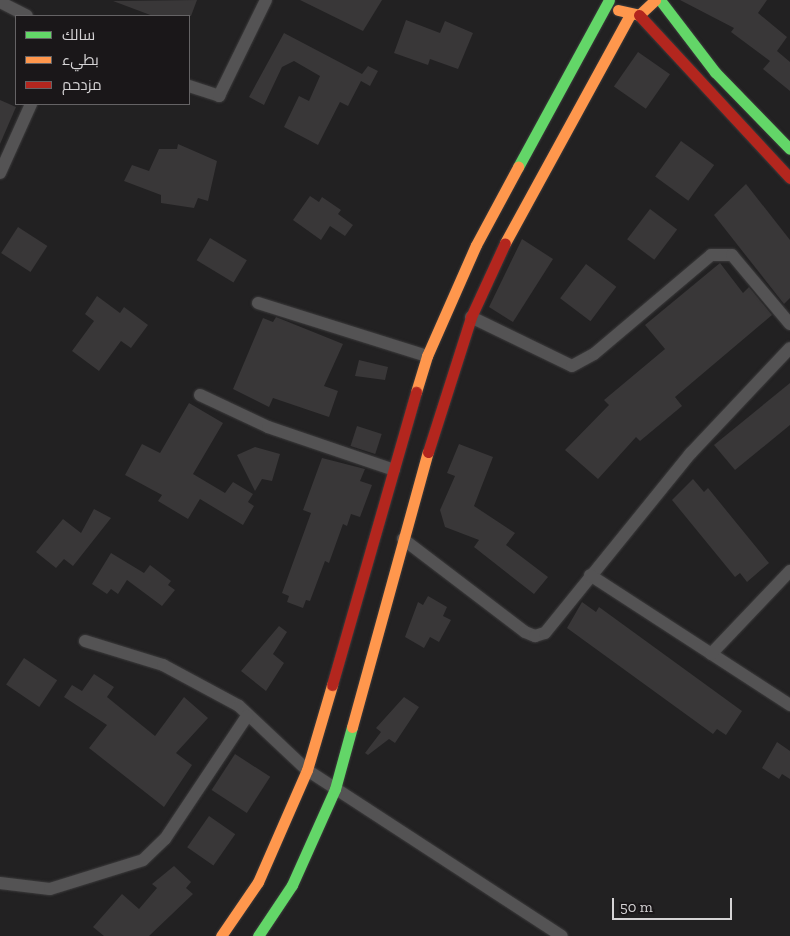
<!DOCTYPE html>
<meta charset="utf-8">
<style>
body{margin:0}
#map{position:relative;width:790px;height:936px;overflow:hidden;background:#222122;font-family:"Zilla Slab",Cairo,serif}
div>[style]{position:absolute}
.building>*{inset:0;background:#393738;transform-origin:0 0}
.roads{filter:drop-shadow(0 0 1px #3c3b3c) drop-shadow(0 0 1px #3c3b3c)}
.street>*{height:12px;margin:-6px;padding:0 6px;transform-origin:6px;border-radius:6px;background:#545354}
.fast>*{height:11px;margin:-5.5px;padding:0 5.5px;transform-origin:5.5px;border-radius:5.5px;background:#63d668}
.slow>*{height:11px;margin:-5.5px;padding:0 5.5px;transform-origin:5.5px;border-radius:5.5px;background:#ff974d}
.jam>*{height:11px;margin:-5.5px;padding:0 5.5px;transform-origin:5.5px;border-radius:5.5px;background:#b3261e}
span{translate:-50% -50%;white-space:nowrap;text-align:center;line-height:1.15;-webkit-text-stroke:5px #1a1719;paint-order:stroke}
.legend{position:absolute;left:15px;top:15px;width:175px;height:90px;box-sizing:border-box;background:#1a1719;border:1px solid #656365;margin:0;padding:6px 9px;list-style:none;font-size:15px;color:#d6d4d6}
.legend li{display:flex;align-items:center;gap:10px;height:25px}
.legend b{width:25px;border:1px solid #656365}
.scale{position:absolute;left:612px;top:898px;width:120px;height:22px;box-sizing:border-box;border:2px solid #d6d4d6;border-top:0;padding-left:6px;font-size:15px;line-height:18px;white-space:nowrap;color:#d6d4d6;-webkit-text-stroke:4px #1a1719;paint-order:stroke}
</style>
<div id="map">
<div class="building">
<i style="clip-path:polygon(197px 0,191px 16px,153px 16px,113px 1px)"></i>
<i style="clip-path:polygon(300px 0,382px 0,363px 31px)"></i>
<i style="clip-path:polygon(680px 0,767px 0,758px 13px,787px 37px,777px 51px,790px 62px,790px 91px,763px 69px,770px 61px,731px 32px,734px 28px)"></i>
<i style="clip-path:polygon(406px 20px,440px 33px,445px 21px,473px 33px,458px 69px,430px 59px,428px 65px,394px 53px)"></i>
<i style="clip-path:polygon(284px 33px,362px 74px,368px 66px,378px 71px,370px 86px,361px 81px,348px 106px,340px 102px,318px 145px,284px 127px,299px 96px,309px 101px,320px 76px,294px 61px,282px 67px,264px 105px,249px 97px)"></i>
<i style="left:638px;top:52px;width:39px;height:42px;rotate:35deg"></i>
<i style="clip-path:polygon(0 100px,16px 107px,0 144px)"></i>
<i style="left:681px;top:141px;width:41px;height:44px;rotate:36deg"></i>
<i style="clip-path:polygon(178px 144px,217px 161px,208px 201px,198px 198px,194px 208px,161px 203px,161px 195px,124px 181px,132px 165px,149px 171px,159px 149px,177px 149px)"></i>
<i style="clip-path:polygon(746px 184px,790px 240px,790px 298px,784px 304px,714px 215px)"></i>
<i style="clip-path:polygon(310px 196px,319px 202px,322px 197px,341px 210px,338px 214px,353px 225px,345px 236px,330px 226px,321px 240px,293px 220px)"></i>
<i style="left:650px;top:209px;width:34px;height:38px;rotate:37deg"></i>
<i style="left:18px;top:227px;width:35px;height:31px;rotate:33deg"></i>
<i style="left:210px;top:238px;width:43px;height:26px;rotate:31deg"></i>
<i style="clip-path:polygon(522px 239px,553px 259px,513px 322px,489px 307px)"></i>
<i style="clip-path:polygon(720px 263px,743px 293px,749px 287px,772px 315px,675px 397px,682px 406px,640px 441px,636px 437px,598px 479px,565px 450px,609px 405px,604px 400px,665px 349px,645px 325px)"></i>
<i style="left:586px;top:264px;width:38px;height:43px;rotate:37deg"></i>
<i style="clip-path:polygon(97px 296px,120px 313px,124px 307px,148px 325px,131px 348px,121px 341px,99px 371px,72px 351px,94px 321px,85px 314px)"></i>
<i style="clip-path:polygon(276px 317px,343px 344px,324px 386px,338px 391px,329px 417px,273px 398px,269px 407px,233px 389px,263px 318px,273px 322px)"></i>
<i style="clip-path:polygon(359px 360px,388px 367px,385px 380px,355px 376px)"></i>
<i style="clip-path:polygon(790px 383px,790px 425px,735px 470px,714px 445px)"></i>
<i style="clip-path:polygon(189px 403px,223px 423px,193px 474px,225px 493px,233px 482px,253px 494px,248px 502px,254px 506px,243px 525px,200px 499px,188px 519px,158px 501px,162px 495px,125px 475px,142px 444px,160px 453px)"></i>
<i style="left:357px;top:426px;width:26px;height:21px;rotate:18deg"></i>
<i style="clip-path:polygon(459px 444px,493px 457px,474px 506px,515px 533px,506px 545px,548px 577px,534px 594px,474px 547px,479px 540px,445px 527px,440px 510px,455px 476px,447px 473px)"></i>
<i style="clip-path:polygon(255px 447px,280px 454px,272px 481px,262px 479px,255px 491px,237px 455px)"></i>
<i style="clip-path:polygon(322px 458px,365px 469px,360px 481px,372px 485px,360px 517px,351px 514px,347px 526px,343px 524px,329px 563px,325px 561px,310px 601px,306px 600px,303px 608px,287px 602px,289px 596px,282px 593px,311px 513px,303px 510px)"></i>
<i style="clip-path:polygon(693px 479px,704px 492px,708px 488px,769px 563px,747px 582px,740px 573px,735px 577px,672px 500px)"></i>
<i style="clip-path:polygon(94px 509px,111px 518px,73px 566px,64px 559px,56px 568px,36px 552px,63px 519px,81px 533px)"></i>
<i style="clip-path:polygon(111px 553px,144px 573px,150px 565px,171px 581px,168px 585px,175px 590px,162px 606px,127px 580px,118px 594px,111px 589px,107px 594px,92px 584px)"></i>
<i style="clip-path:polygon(428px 596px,447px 607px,443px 616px,451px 620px,439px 642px,430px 637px,424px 648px,405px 637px,418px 602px,423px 605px)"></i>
<i style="clip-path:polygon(582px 602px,596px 612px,599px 607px,742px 711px,726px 735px,717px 729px,713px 734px,567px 628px)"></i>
<i style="clip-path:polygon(279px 626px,287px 632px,273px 654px,284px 663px,266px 691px,241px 671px)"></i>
<i style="left:24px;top:658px;width:40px;height:32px;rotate:34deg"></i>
<i style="clip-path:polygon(94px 674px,114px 687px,107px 697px,155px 736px,184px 697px,208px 718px,176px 753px,192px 765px,164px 807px,89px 748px,107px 725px,64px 697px,72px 685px,82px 691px)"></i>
<i style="clip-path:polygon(404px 697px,419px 707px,395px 743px,389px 739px,368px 755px,365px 753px,381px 732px,376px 728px)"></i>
<i style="clip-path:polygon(777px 742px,790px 751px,790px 779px,782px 774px,779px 779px,762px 768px)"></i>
<i style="left:235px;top:754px;width:42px;height:43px;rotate:33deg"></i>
<i style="left:209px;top:816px;width:32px;height:38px;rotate:35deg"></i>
<i style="clip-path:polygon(174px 866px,191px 882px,186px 888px,193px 894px,149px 936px,104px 936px,93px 927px,122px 894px,139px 909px,157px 888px,152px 884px)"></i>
</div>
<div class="roads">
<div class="street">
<i style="left:0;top:2px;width:30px;rotate:27deg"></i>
<i style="left:189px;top:86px;width:32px;rotate:18deg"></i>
<i style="left:219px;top:96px;width:107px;rotate:-63.9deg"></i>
<i style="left:0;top:173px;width:76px;rotate:-65.8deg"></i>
<i style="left:258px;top:303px;width:177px;rotate:17.4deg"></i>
<i style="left:471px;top:317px;width:112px;rotate:25.9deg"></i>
<i style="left:572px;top:366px;width:25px;rotate:-29deg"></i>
<i style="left:594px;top:354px;width:153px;rotate:-40.2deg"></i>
<i style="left:711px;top:255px;width:21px"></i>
<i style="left:732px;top:255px;width:90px;rotate:50deg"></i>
<i style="left:200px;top:395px;width:75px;rotate:25.2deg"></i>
<i style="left:268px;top:427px;width:133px;rotate:18.8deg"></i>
<i style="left:403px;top:539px;width:153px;rotate:37.3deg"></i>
<i style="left:525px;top:632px;width:11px;rotate:22deg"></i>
<i style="left:535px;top:636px;width:10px;rotate:-17deg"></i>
<i style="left:545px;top:633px;width:232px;rotate:-51deg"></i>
<i style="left:691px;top:453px;width:144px;rotate:-46.7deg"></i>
<i style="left:590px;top:575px;width:239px;rotate:33deg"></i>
<i style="left:85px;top:641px;width:82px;rotate:17.1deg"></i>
<i style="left:163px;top:665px;width:86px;rotate:28.3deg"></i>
<i style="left:239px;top:706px;width:93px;rotate:43.3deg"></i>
<i style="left:307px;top:770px;width:304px;rotate:33.1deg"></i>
<i style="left:711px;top:654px;width:115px;rotate:-46.4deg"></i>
<i style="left:0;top:883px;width:50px;rotate:6.8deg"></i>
<i style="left:50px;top:889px;width:97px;rotate:-17.3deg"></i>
<i style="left:143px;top:860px;width:30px;rotate:-44deg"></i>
<i style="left:165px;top:839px;width:148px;rotate:-56.3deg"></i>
</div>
<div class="fast">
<i style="left:660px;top:0;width:91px;rotate:52.6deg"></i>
<i style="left:715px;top:72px;width:107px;rotate:45.8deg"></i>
<i style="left:518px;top:167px;width:190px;rotate:-61.4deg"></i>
<i style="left:258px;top:936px;width:61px;rotate:-56.3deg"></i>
<i style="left:292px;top:885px;width:105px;rotate:-65.9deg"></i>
<i style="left:335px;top:789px;width:64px;rotate:-74.7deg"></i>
</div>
<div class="slow">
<i style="left:618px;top:10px;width:22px;rotate:13deg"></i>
<i style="left:639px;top:15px;width:22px;rotate:-43deg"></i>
<i style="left:505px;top:243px;width:260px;rotate:-61.3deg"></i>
<i style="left:416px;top:392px;width:38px;rotate:-73deg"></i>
<i style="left:427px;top:356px;width:121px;rotate:-66.2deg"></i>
<i style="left:476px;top:245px;width:89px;rotate:-61.7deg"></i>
<i style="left:352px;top:727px;width:285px;rotate:-74.6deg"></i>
<i style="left:221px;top:936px;width:65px;rotate:-55.6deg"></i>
<i style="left:258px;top:882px;width:122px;rotate:-66.4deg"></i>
<i style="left:307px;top:770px;width:89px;rotate:-73.6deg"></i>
</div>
<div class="jam">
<i style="left:639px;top:15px;width:222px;rotate:47.2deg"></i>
<i style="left:428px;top:452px;width:142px;rotate:-72.3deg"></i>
<i style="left:471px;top:317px;width:81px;rotate:-65.3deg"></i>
<i style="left:332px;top:685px;width:305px;rotate:-74deg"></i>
</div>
</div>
<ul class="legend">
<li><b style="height:6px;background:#63d668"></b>سالك</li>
<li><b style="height:6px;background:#ff974d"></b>بطيء</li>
<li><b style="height:6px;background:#b3261e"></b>مزدحم</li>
</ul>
<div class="scale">50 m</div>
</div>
